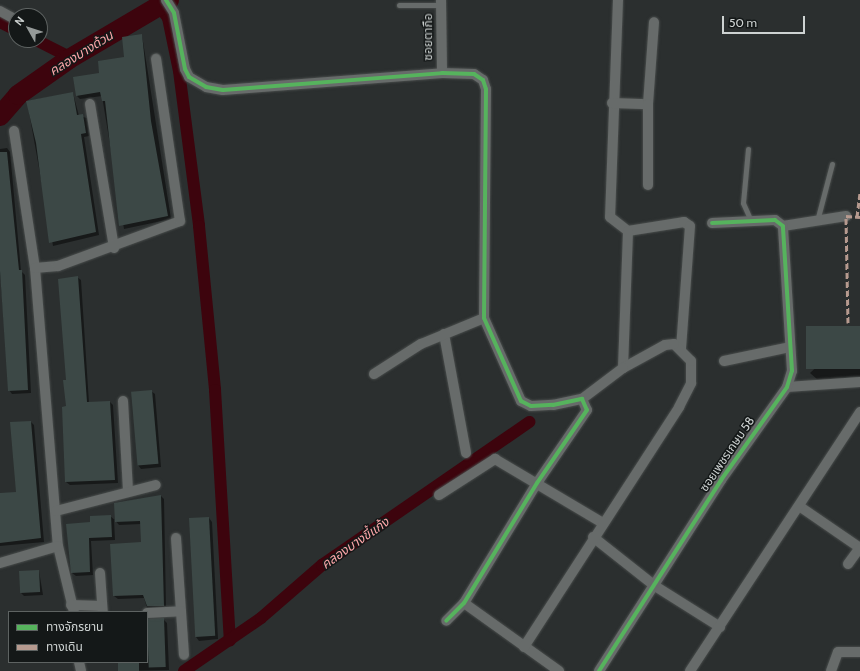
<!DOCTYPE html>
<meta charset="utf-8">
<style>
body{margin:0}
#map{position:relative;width:860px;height:671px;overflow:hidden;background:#2b2f2f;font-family:Cabin,"Noto Sans Thai",sans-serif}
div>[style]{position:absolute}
.shadow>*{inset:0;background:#0007}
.canal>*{height:12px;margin:-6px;padding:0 6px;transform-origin:6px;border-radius:6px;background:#3d040d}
.river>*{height:20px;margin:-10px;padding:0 10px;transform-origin:10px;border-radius:10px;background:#3d040d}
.building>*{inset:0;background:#3c4846;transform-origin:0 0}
.roads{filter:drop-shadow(0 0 1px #484c4b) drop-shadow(0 0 1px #484c4b)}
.service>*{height:5px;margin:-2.5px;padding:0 2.5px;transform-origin:2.5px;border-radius:2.5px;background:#676b6a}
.minor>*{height:10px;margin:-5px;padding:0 5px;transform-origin:5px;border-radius:5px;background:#676b6a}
.quiet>*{height:3px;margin-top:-1.5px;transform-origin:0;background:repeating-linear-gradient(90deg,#b69a8f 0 6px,transparent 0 9px)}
.cycleway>*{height:4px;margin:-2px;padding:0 2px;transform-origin:2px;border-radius:2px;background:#56b35d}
span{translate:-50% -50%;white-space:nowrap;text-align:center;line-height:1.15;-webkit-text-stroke:3px #141818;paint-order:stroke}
.street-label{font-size:12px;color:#ced3d2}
.water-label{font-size:13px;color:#fea7aa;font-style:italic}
.legend{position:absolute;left:8px;top:611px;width:140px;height:52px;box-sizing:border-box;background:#141818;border:1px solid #5e6362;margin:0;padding:5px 7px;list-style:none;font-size:12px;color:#ced3d2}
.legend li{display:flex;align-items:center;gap:8px;height:20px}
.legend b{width:20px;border:1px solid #5e6362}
.north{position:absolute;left:8px;top:8px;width:40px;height:40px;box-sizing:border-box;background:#141818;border:1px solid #5e6362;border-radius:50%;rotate:309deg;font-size:11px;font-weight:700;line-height:16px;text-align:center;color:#ced3d2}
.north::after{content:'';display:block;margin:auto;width:14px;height:18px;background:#959a99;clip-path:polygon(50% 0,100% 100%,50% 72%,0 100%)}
.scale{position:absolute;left:722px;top:16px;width:83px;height:18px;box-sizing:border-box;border:2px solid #ced3d2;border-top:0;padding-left:5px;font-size:12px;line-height:14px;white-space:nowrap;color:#ced3d2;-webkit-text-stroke:3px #141818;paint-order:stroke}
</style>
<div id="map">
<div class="shadow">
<i style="clip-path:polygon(142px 35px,171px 219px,124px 229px,102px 96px,80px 99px,77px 96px,126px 58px)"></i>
<i style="clip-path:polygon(73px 93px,79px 116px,87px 118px,89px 136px,84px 137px,99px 235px,53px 246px,27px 101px)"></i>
<i style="clip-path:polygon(7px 148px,10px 152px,21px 271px,25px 275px,31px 393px,12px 394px,9px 390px,0 269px,0 149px)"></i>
<i style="clip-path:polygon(77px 277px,81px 280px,89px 403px,110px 402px,113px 405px,118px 483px,70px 485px,66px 482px,68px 381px)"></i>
<i style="clip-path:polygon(860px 327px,860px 377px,818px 380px,810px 373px)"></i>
<i style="clip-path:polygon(151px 391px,155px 394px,161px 467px,141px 469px,138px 465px)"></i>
<i style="clip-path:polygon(31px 422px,34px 425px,44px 542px,0 546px,0 494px,17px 493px)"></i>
<i style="clip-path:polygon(161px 496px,164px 499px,166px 606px,148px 611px,144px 598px,118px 599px,114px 596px,111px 545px,142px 543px,141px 524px,119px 525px,114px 519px,115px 540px,91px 541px,93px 575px,76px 576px,72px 573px,67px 525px,91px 523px,110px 516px,116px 521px)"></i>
<i style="clip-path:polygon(209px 518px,212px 522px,218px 639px,199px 641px,196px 637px)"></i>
<i style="clip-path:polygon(39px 571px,43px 595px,24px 596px,21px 593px)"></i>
<i style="clip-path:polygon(147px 620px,164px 620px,167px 623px,169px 670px,120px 671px,119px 662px,147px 662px)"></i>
</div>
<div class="canal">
<i style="left:159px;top:6px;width:15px;rotate:53deg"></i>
<i style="left:168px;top:18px;width:54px;rotate:78.3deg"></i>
<i style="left:179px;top:71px;width:156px;rotate:82.6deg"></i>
<i style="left:199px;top:226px;width:165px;rotate:84.4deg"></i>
<i style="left:215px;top:390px;width:251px;rotate:86.6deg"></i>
<i style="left:0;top:22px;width:18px;rotate:27deg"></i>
<i style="left:36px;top:40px;width:39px;rotate:27deg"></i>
<i style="left:184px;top:671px;width:93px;rotate:-34.5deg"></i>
<i style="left:261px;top:618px;width:81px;rotate:-41deg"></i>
<i style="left:322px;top:565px;width:252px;rotate:-34.6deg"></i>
</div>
<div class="river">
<i style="left:0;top:116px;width:28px;rotate:-49deg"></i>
<i style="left:18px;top:95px;width:62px;rotate:-35.2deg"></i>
<i style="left:69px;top:59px;width:116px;rotate:-30.5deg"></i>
</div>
<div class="building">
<i style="clip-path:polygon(142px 34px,151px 121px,168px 216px,119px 226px,105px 101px,102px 101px,100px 92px,76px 96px,73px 77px,99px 73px,98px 61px,124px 57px,122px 37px)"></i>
<i style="clip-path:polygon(73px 92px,77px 115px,83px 114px,86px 133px,81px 134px,96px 232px,49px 243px,36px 143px,26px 101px)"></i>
<i style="clip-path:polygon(0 152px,7px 152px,19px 270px,22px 270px,28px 390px,8px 391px,0 271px)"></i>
<i style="clip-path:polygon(78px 276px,87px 402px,110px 401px,115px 480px,65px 482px,62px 407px,66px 406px,63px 380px,66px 380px,58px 279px)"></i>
<i style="left:860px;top:326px;width:43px;height:54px;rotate:90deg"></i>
<i style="left:152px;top:390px;width:74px;height:21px;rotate:85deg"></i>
<i style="clip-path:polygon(31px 421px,41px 538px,0 543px,0 493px,16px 492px,10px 422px)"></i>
<i style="clip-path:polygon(161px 495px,164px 606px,147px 606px,143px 595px,113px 596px,110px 544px,141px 542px,140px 521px,115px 522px,114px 503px)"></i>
<i style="clip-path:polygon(111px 515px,112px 537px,89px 538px,90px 572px,71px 573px,66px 524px,90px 522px,90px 516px)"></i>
<i style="left:209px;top:517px;width:119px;height:20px;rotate:87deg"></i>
<i style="left:39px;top:570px;width:22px;height:20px;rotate:87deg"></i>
<i style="left:164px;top:618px;width:49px;height:17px;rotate:88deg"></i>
<i style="left:118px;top:662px;width:21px;height:9px"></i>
</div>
<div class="roads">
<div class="service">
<i style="left:399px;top:5px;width:42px"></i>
<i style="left:748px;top:149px;width:54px;rotate:95.3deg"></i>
<i style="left:743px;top:203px;width:20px;rotate:66deg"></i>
<i style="left:817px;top:221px;width:59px;rotate:-75.3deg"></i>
</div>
<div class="minor">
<i style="left:166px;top:0;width:15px;rotate:58deg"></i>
<i style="left:174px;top:13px;width:57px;rotate:78.9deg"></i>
<i style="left:185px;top:69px;width:9px;rotate:63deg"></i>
<i style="left:189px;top:77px;width:20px;rotate:30deg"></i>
<i style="left:206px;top:87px;width:17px;rotate:10deg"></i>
<i style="left:223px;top:90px;width:220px;rotate:-4.4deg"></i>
<i style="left:442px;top:73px;width:32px;rotate:2deg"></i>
<i style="left:474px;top:74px;width:11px;rotate:34deg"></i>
<i style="left:483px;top:80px;width:9px;rotate:72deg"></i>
<i style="left:486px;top:89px;width:229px;rotate:90.5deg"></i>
<i style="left:484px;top:318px;width:91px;rotate:66deg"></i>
<i style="left:521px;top:401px;width:11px;rotate:27deg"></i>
<i style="left:531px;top:406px;width:22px;rotate:-3deg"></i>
<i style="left:553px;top:405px;width:30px;rotate:-12deg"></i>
<i style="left:582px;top:399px;width:12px;rotate:66deg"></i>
<i style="left:587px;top:410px;width:88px;rotate:124.4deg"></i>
<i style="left:537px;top:483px;width:140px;rotate:121.3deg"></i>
<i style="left:464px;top:603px;width:25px;rotate:135deg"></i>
<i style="left:441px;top:0;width:73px;rotate:89.2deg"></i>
<i style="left:618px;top:0;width:217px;rotate:92.1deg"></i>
<i style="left:610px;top:217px;width:23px;rotate:38deg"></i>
<i style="left:628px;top:231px;width:57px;rotate:-9.1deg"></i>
<i style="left:684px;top:222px;width:7px;rotate:34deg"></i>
<i style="left:690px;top:226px;width:123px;rotate:94.2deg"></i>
<i style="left:0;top:11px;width:18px;rotate:29deg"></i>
<i style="left:40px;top:32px;width:1px;rotate:45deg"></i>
<i style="left:612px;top:103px;width:36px;rotate:2deg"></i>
<i style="left:648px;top:104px;width:82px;rotate:-85.8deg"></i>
<i style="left:90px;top:104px;width:146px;rotate:80.5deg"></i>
<i style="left:648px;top:104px;width:81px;rotate:90deg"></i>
<i style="left:14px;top:131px;width:139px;rotate:81.3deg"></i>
<i style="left:35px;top:268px;width:279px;rotate:85.3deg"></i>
<i style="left:58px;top:546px;width:68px;rotate:76.4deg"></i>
<i style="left:783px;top:226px;width:64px;rotate:-9deg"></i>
<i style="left:35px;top:268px;width:23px;rotate:-5deg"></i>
<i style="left:58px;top:266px;width:130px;rotate:-20.2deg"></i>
<i style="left:180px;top:221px;width:164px;rotate:-98.4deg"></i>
<i style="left:444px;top:334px;width:121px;rotate:79.5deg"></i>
<i style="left:724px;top:361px;width:67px;rotate:-12deg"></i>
<i style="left:623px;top:368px;width:137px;rotate:-87.9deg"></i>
<i style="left:374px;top:374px;width:56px;rotate:-32.6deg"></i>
<i style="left:421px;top:344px;width:68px;rotate:-22.4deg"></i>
<i style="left:787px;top:387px;width:73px;rotate:-3.9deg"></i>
<i style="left:123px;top:401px;width:89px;rotate:86.8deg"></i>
<i style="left:439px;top:495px;width:67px;rotate:-32.7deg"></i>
<i style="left:495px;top:459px;width:126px;rotate:30.7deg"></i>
<i style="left:799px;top:506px;width:74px;rotate:34.5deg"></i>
<i style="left:56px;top:511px;width:103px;rotate:-14.6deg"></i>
<i style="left:593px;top:537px;width:79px;rotate:38.3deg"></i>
<i style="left:655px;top:586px;width:77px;rotate:32.2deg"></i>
<i style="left:176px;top:538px;width:117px;rotate:86.1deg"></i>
<i style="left:0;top:563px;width:60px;rotate:-16.3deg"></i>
<i style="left:848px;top:564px;width:19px;rotate:-54deg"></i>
<i style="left:100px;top:573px;width:39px;rotate:86deg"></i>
<i style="left:464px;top:603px;width:117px;rotate:35.6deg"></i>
<i style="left:71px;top:605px;width:31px;rotate:2deg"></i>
<i style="left:147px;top:613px;width:34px;rotate:-3deg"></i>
<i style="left:524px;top:647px;width:286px;rotate:-57.1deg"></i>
<i style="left:679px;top:407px;width:27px;rotate:-63deg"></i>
<i style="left:691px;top:383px;width:22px;rotate:-90deg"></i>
<i style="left:691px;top:361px;width:24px;rotate:-135deg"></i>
<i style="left:674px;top:344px;width:9px;rotate:174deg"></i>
<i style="left:665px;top:345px;width:48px;rotate:151.3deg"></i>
<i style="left:623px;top:368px;width:51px;rotate:142.9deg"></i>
<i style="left:79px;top:662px;width:9px;rotate:77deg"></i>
<i style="left:599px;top:671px;width:227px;rotate:-57.4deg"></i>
<i style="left:721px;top:480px;width:114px;rotate:-54.6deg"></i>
<i style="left:787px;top:387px;width:17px;rotate:-73deg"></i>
<i style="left:792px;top:371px;width:145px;rotate:-93.6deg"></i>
<i style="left:783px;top:226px;width:10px;rotate:-143deg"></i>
<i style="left:775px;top:220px;width:63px;rotate:177.3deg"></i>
<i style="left:690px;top:671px;width:310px;rotate:-56.7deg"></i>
<i style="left:831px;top:671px;width:20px;rotate:-70deg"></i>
<i style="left:838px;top:652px;width:22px"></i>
</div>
</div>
<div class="quiet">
<i style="left:857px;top:217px;width:24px;rotate:-83deg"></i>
<i style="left:848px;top:323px;width:107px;rotate:-91.1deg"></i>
<i style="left:846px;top:216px;width:14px;rotate:4deg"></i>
</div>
<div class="cycleway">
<i style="left:166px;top:0;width:15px;rotate:58deg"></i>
<i style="left:174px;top:13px;width:57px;rotate:78.9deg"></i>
<i style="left:185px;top:69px;width:9px;rotate:63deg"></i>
<i style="left:189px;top:77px;width:20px;rotate:30deg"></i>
<i style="left:206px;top:87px;width:17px;rotate:10deg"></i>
<i style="left:223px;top:90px;width:220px;rotate:-4.4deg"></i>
<i style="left:442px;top:73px;width:32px;rotate:2deg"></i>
<i style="left:474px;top:74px;width:11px;rotate:34deg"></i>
<i style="left:483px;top:80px;width:9px;rotate:72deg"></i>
<i style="left:486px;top:89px;width:229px;rotate:90.5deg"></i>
<i style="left:484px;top:318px;width:91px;rotate:66deg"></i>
<i style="left:521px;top:401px;width:11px;rotate:27deg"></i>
<i style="left:531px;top:406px;width:22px;rotate:-3deg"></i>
<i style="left:553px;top:405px;width:30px;rotate:-12deg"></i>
<i style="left:582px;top:399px;width:12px;rotate:66deg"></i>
<i style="left:587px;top:410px;width:88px;rotate:124.4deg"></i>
<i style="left:537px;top:483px;width:140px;rotate:121.3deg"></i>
<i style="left:464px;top:603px;width:25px;rotate:135deg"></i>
<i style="left:599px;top:671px;width:227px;rotate:-57.4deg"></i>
<i style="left:721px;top:480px;width:114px;rotate:-54.6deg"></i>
<i style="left:787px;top:387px;width:17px;rotate:-73deg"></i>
<i style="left:792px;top:371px;width:145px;rotate:-93.6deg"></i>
<i style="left:783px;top:226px;width:10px;rotate:-143deg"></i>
<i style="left:775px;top:220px;width:63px;rotate:177.3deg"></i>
</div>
<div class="street-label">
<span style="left:428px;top:37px;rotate:-90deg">ซอยตากือ</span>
<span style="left:727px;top:454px;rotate:-56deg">ซอยเพชรเกษม 58</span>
</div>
<div class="water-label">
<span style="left:81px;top:53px;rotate:-32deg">คลองบางด้วน</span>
<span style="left:355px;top:543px;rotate:-35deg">คลองบางขี้แก้ง</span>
</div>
<ul class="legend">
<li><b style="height:5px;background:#56b35d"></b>ทางจักรยาน</li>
<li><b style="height:5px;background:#b69a8f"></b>ทางเดิน</li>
</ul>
<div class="north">N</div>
<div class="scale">50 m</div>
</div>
